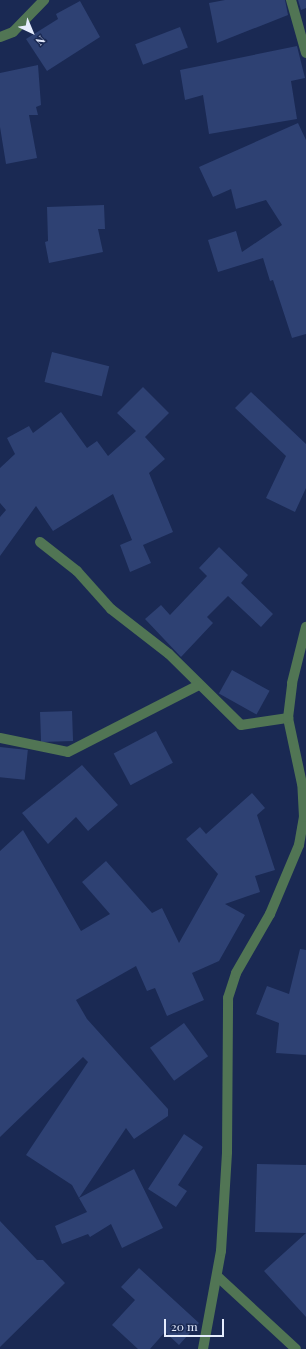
<!DOCTYPE html>
<style>
body{margin:0}
#map{position:relative;width:306px;height:1349px;overflow:hidden;background:#1a2953;font-family:"Playfair Display",serif}
div>[style]{position:absolute}
.building>*{inset:0;background:#2e4173;transform-origin:0 0}
.minor>*{height:10px;margin:-5px;padding:0 5px;transform-origin:5px;border-radius:5px;background:#517554}
span{translate:-50% -50%;white-space:nowrap;text-align:center;line-height:1.15;-webkit-text-stroke:3.5px #1a2953;paint-order:stroke}
.north{position:absolute;left:12px;top:12px;width:40px;height:40px;-webkit-text-stroke:3px #1a2953;paint-order:stroke;rotate:136deg;font-size:11px;font-weight:700;line-height:16px;text-align:center;color:#e5ecfd}
.north::after{content:'';display:block;margin:auto;width:14px;height:18px;background:#e5ecfd;clip-path:polygon(50% 0,100% 100%,50% 72%,0 100%)}
.scale{position:absolute;left:164px;top:1319px;width:60px;height:18px;box-sizing:border-box;border:2px solid #e5ecfd;border-top:0;padding-left:5px;font-size:12px;line-height:14px;white-space:nowrap;color:#e5ecfd;-webkit-text-stroke:3px #1a2953;paint-order:stroke}
</style>
<div id="map">
<div class="building">
<i style="clip-path:polygon(225px 0,285px 0,288px 15px,217px 43px,209px 3px)"></i>
<i style="clip-path:polygon(298px 0,306px 0,306px 8px,301px 10px)"></i>
<i style="clip-path:polygon(80px 1px,100px 37px,47px 71px,26px 39px,58px 19px,56px 14px)"></i>
<i style="left:180px;top:27px;width:22px;height:48px;rotate:69deg"></i>
<i style="clip-path:polygon(297px 46px,305px 78px,291px 81px,297px 119px,209px 134px,203px 95px,185px 100px,180px 70px)"></i>
<i style="clip-path:polygon(38px 65px,41px 105px,36px 107px,38px 115px,29px 115px,37px 158px,6px 164px,0 127px,0 73px)"></i>
<i style="clip-path:polygon(298px 123px,306px 140px,306px 334px,292px 338px,273px 280px,270px 281px,263px 258px,218px 272px,208px 240px,236px 231px,242px 252px,282px 225px,266px 200px,236px 209px,231px 189px,213px 197px,199px 167px)"></i>
<i style="clip-path:polygon(104px 205px,105px 229px,98px 229px,103px 252px,49px 263px,45px 242px,48px 241px,47px 207px)"></i>
<i style="left:52px;top:352px;width:59px;height:31px;rotate:14deg"></i>
<i style="clip-path:polygon(143px 387px,169px 413px,145px 437px,165px 459px,149px 473px,173px 532px,143px 545px,151px 563px,130px 572px,120px 545px,132px 540px,113px 494px,53px 531px,36px 506px,0 556px,0 517px,6px 510px,0 503px,0 468px,15px 454px,7px 438px,29px 426px,33px 433px,61px 412px,87px 448px,97px 441px,108px 456px,136px 431px,117px 413px)"></i>
<i style="clip-path:polygon(251px 392px,306px 444px,306px 488px,295px 512px,266px 498px,286px 456px,235px 408px)"></i>
<i style="clip-path:polygon(219px 547px,248px 575px,241px 583px,273px 614px,261px 627px,228px 596px,207px 617px,213px 623px,181px 657px,145px 619px,161px 605px,170px 615px,207px 576px,199px 568px)"></i>
<i style="left:232px;top:670px;width:43px;height:27px;rotate:29deg"></i>
<i style="left:72px;top:711px;width:30px;height:32px;rotate:88deg"></i>
<i style="left:156px;top:731px;width:36px;height:48px;rotate:62deg"></i>
<i style="left:0;top:747px;width:28px;height:30px;rotate:6deg"></i>
<i style="clip-path:polygon(82px 765px,118px 805px,88px 831px,76px 817px,48px 844px,22px 813px)"></i>
<i style="clip-path:polygon(252px 793px,265px 808px,257px 815px,275px 870px,255px 876px,260px 892px,225px 904px,245px 915px,219px 961px,192px 973px,204px 1000px,167px 1016px,155px 988px,147px 991px,136px 966px,76px 1000px,87px 1019px,168px 1109px,168px 1116px,134px 1139px,126px 1128px,79px 1198px,72px 1185px,26px 1155px,88px 1062px,83px 1057px,0 1137px,0 851px,23px 830px,81px 931px,110px 914px,82px 882px,106px 861px,152px 913px,162px 908px,179px 943px,218px 874px,186px 839px,200px 827px,206px 834px)"></i>
<i style="clip-path:polygon(300px 949px,306px 950px,306px 1055px,276px 1053px,279px 1023px,256px 1014px,267px 986px,289px 994px)"></i>
<i style="left:184px;top:1023px;width:41px;height:42px;rotate:54deg"></i>
<i style="clip-path:polygon(184px 1134px,203px 1147px,178px 1185px,187px 1191px,176px 1207px,148px 1189px)"></i>
<i style="clip-path:polygon(257px 1164px,306px 1165px,306px 1317px,264px 1271px,306px 1233px,255px 1232px)"></i>
<i style="clip-path:polygon(134px 1169px,163px 1228px,122px 1248px,111px 1224px,90px 1237px,88px 1234px,62px 1244px,55px 1226px,87px 1212px,79px 1198px)"></i>
<i style="clip-path:polygon(0 1221px,37px 1260px,43px 1260px,65px 1283px,0 1347px)"></i>
<i style="clip-path:polygon(139px 1268px,199px 1323px,179px 1345px,165px 1332px,150px 1349px,138px 1349px,112px 1325px,135px 1300px,121px 1287px)"></i>
</div>
<div class="minor">
<i style="left:291px;top:0;width:55px;rotate:74.2deg"></i>
<i style="left:0;top:37px;width:14px;rotate:-21deg"></i>
<i style="left:13px;top:32px;width:45px;rotate:-45.9deg"></i>
<i style="left:40px;top:542px;width:47px;rotate:38.1deg"></i>
<i style="left:77px;top:571px;width:51px;rotate:48.2deg"></i>
<i style="left:111px;top:609px;width:73px;rotate:37.8deg"></i>
<i style="left:169px;top:654px;width:101px;rotate:44.6deg"></i>
<i style="left:241px;top:725px;width:48px;rotate:-8.5deg"></i>
<i style="left:0;top:738px;width:69px;rotate:11.6deg"></i>
<i style="left:68px;top:752px;width:147px;rotate:-27.1deg"></i>
<i style="left:218px;top:1277px;width:106px;rotate:42.7deg"></i>
<i style="left:203px;top:1349px;width:100px;rotate:-79.6deg"></i>
<i style="left:221px;top:1251px;width:99px;rotate:-86.5deg"></i>
<i style="left:227px;top:1152px;width:154px;rotate:-89.6deg"></i>
<i style="left:228px;top:998px;width:26px;rotate:-72deg"></i>
<i style="left:236px;top:973px;width:68px;rotate:-60deg"></i>
<i style="left:270px;top:914px;width:75px;rotate:-67.2deg"></i>
<i style="left:299px;top:845px;width:28px;rotate:-80deg"></i>
<i style="left:304px;top:817px;width:33px;rotate:-93deg"></i>
<i style="left:302px;top:784px;width:67px;rotate:-102deg"></i>
<i style="left:288px;top:718px;width:35px;rotate:-83deg"></i>
<i style="left:292px;top:683px;width:58px;rotate:-76deg"></i>
</div>
<div class="north">N</div>
<div class="scale">20 m</div>
</div>
